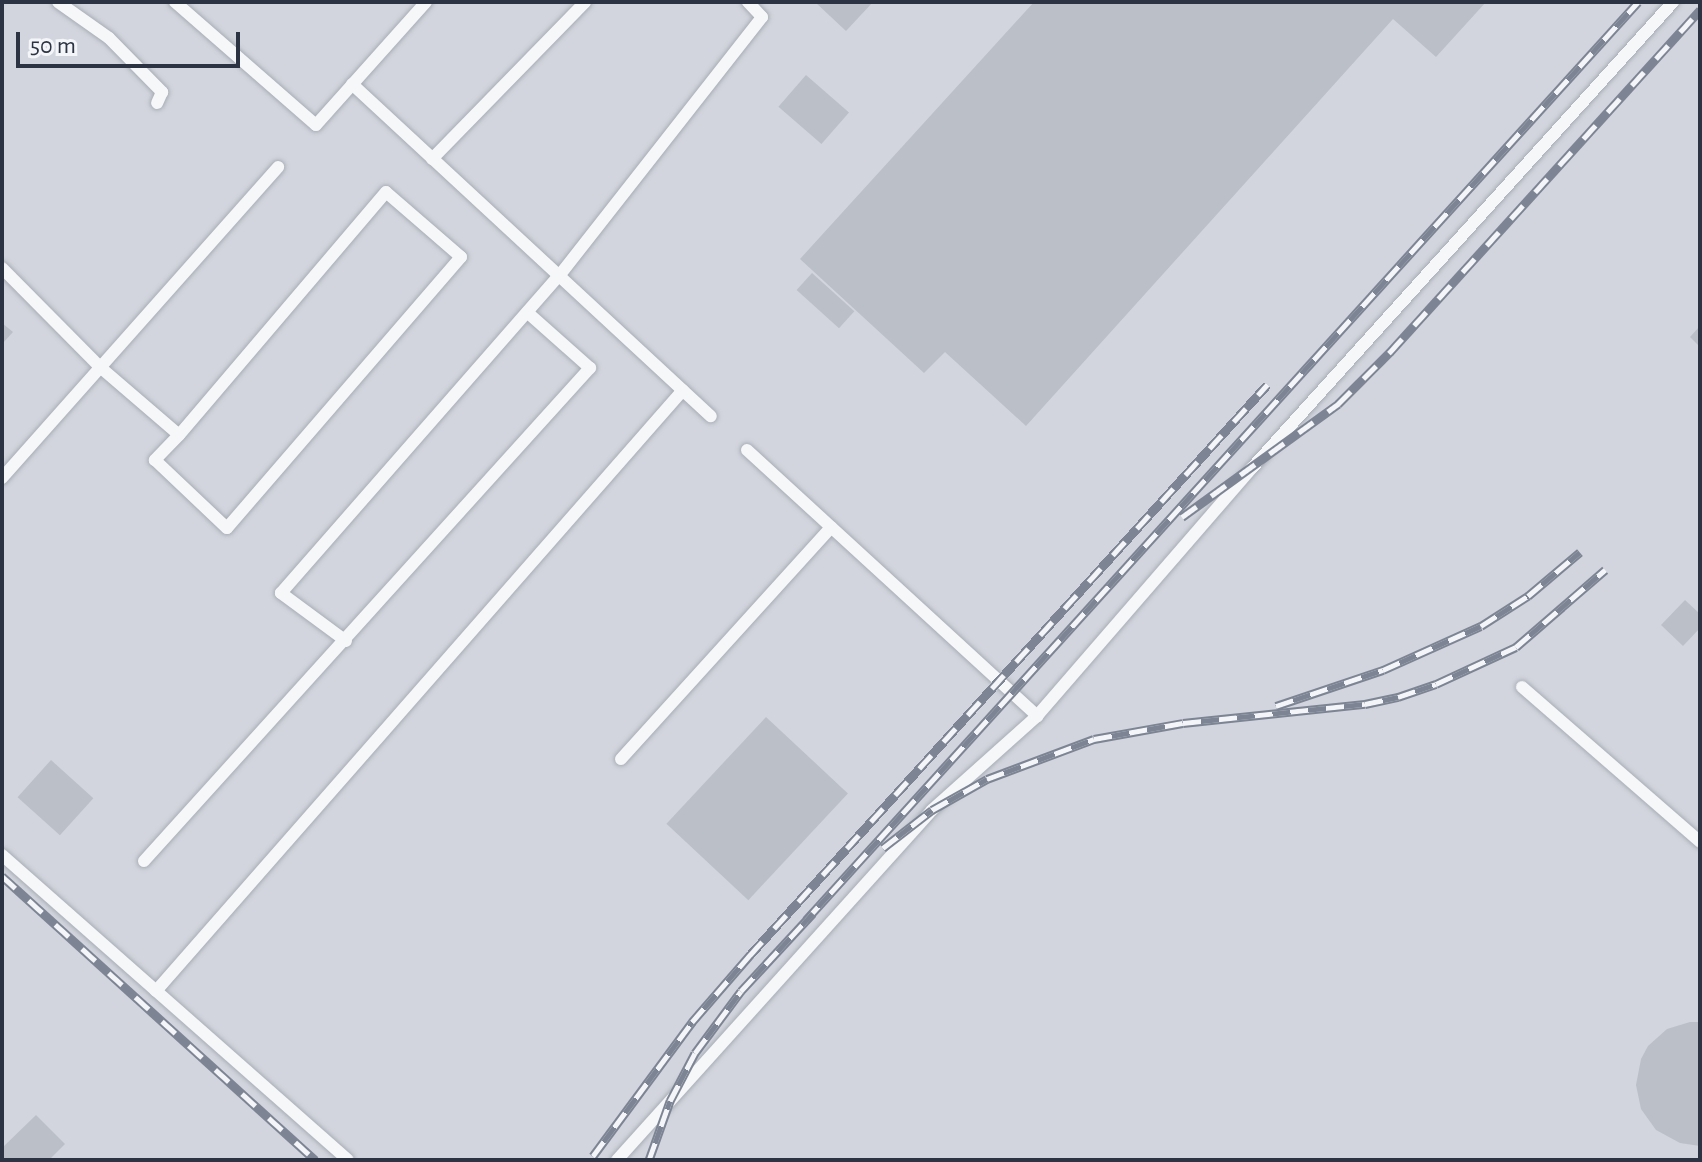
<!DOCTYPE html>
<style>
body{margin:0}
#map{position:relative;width:1702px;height:1162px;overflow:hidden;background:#e3e6eb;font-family:"Alegreya Sans",sans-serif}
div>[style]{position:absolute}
.built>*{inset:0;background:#d2d5dd;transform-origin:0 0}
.building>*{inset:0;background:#bbbfc7;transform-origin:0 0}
.roads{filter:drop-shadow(0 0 2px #a8adb5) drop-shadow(0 0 2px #a8adb5)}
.service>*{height:12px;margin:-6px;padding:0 6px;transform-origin:6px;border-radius:6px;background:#f6f7f9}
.rail>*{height:9px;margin-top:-4.5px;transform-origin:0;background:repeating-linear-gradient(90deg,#f3f5f8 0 18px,#7d8594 0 36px);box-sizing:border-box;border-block:2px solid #7d8594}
span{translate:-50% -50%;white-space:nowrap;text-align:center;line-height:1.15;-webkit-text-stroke:6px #f3f5f8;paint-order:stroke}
.frame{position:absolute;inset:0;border:4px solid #2c3342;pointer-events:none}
.scale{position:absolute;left:16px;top:32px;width:224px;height:36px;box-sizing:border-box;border:4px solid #2c3342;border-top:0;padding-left:10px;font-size:24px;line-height:28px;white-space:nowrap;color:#2c3342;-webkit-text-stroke:6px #f3f5f8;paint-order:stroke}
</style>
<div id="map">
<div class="built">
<i style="left:2px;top:2px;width:1698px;height:1158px"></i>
</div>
<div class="building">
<i style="clip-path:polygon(815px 2px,873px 2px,846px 31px)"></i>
<i style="clip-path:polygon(1034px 2px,1486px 2px,1436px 57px,1393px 19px,1026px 426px,945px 352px,924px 373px,800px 259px)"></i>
<i style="left:806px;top:75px;width:57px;height:42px;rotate:41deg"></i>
<i style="left:812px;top:273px;width:57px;height:23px;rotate:42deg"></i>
<i style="clip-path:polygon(2px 323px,13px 332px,2px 344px)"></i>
<i style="clip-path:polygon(1700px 326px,1700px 347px,1690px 337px)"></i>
<i style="clip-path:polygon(1685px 600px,1700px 614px,1700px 628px,1683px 646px,1661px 625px)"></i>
<i style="left:766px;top:717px;width:112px;height:146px;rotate:43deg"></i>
<i style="left:51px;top:760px;width:57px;height:50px;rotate:42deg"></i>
<i style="clip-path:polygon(1690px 1022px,1700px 1022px,1700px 1146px,1680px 1143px,1656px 1130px,1641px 1109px,1636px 1085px,1641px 1059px,1648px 1046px,1667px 1029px)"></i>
<i style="clip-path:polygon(36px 1115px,65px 1144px,49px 1160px,2px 1160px,2px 1148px)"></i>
</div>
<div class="roads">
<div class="service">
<i style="left:58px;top:2px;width:62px;rotate:35.2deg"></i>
<i style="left:109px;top:38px;width:76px;rotate:45.5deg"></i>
<i style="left:162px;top:92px;width:12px;rotate:114deg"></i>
<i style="left:175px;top:2px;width:187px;rotate:41.1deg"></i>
<i style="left:316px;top:125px;width:165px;rotate:-48.2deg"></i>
<i style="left:352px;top:84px;width:489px;rotate:42.8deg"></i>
<i style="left:432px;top:159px;width:219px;rotate:-45.7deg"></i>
<i style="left:2px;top:268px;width:139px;rotate:45.3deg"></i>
<i style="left:100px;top:367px;width:104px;rotate:40.7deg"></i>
<i style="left:179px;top:435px;width:35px;rotate:134deg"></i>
<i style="left:155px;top:460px;width:99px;rotate:43.4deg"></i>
<i style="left:227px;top:528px;width:358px;rotate:-49.2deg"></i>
<i style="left:461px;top:257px;width:99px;rotate:-139.1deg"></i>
<i style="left:386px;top:192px;width:319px;rotate:130.4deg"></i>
<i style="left:747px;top:450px;width:394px;rotate:42.5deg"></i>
<i style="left:2px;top:478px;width:416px;rotate:-48.4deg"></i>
<i style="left:346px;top:641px;width:81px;rotate:-143.6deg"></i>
<i style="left:281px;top:593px;width:422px;rotate:-48.8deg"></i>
<i style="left:559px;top:276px;width:329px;rotate:-51.9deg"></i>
<i style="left:762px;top:17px;width:21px;rotate:-133deg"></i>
<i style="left:1522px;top:687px;width:236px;rotate:41deg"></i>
<i style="left:621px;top:759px;width:313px;rotate:-47.8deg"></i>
<i style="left:2px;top:855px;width:461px;rotate:41.4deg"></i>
<i style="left:144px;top:861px;width:665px;rotate:-47.87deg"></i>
<i style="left:590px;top:368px;width:84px;rotate:-138.4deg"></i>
<i style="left:156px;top:991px;width:799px;rotate:-48.75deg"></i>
<i style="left:617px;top:1160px;width:471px;rotate:-48deg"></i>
<i style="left:932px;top:810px;width:141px;rotate:-41.8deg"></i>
<i style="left:1037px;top:716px;width:328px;rotate:-49.1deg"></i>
<i style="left:1252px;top:468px;width:628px;rotate:-47.9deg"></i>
</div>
</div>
<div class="rail">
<i style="left:1182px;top:517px;width:193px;rotate:-35.9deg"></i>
<i style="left:1338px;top:404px;width:74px;rotate:-45deg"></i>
<i style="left:1390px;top:352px;width:462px;rotate:-47.8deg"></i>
<i style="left:1276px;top:706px;width:113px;rotate:-18.6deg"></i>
<i style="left:1383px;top:670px;width:107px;rotate:-24.2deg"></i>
<i style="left:1481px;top:626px;width:56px;rotate:-32.6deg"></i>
<i style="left:1528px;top:596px;width:68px;rotate:-40.2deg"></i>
<i style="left:883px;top:848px;width:62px;rotate:-37.8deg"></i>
<i style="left:932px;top:810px;width:63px;rotate:-29.4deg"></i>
<i style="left:987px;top:779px;width:114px;rotate:-20.5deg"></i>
<i style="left:1094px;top:739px;width:90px;rotate:-10.2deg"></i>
<i style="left:1183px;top:723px;width:183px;rotate:-6deg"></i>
<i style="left:1365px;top:704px;width:34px;rotate:-12deg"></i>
<i style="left:1398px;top:697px;width:40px;rotate:-18.9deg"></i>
<i style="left:1436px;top:684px;width:88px;rotate:-24.8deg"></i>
<i style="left:1516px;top:647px;width:118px;rotate:-40.9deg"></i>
<i style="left:2px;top:876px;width:423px;rotate:42.2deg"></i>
<i style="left:806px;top:920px;width:1239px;rotate:-47.81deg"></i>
<i style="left:593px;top:1156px;width:167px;rotate:-53.5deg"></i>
<i style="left:692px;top:1022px;width:89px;rotate:-49.1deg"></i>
<i style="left:750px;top:955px;width:770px;rotate:-47.79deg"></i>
<i style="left:649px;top:1160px;width:63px;rotate:-70.4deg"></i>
<i style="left:670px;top:1101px;width:54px;rotate:-62.5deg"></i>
<i style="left:695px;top:1053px;width:77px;rotate:-53.4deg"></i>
<i style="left:741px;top:991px;width:106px;rotate:-47.3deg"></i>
</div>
<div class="frame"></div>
<div class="scale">50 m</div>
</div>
